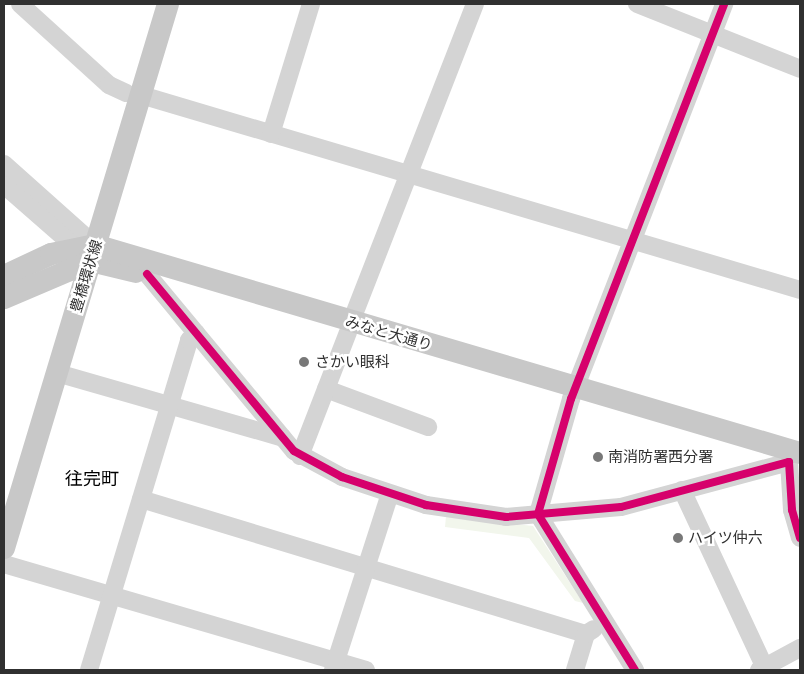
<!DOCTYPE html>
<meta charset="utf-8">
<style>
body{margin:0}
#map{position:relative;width:804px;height:674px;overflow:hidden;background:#fff;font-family:Lato,"Noto Sans JP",sans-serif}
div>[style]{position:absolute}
.green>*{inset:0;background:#f2f6ec}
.minor>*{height:18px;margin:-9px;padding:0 9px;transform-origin:9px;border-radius:9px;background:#d4d4d4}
.major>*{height:22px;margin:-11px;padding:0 11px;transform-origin:11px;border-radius:11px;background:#c8c8c8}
.cycleway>*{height:8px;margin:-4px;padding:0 4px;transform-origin:4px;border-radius:4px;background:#d6006c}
.dots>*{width:14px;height:14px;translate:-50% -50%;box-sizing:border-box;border:2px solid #fff;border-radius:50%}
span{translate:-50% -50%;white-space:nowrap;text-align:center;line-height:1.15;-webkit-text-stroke:5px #fff;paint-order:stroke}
.street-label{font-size:15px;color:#303030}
.poi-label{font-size:15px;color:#303030}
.left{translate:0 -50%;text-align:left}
.quarter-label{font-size:18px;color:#000}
.frame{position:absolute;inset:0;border:5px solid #303030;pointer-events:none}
</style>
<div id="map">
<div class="green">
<i style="clip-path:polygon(446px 516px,533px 526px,583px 603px,575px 601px,529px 538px,445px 527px)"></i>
</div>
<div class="minor">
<i style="left:20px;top:4px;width:120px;rotate:42.3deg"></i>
<i style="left:109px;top:85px;width:19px;rotate:25deg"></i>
<i style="left:637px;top:4px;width:175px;rotate:21.7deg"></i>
<i style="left:141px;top:95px;width:687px;rotate:16.48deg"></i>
<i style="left:271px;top:134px;width:136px;rotate:-72.9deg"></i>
<i style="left:4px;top:164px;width:122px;rotate:41.7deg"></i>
<i style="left:4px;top:185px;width:106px;rotate:41.2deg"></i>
<i style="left:147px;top:274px;width:230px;rotate:50.3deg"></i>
<i style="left:294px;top:451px;width:55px;rotate:28.4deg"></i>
<i style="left:342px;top:477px;width:89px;rotate:18.4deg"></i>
<i style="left:426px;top:505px;width:81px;rotate:8.5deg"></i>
<i style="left:506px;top:517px;width:115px;rotate:-5deg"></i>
<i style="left:621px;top:507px;width:174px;rotate:-15deg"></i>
<i style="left:789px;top:462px;width:48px;rotate:86.4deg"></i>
<i style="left:792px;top:510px;width:29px;rotate:74deg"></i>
<i style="left:351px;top:322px;width:341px;rotate:-68.7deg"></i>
<i style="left:57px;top:373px;width:235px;rotate:16deg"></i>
<i style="left:326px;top:389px;width:109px;rotate:20.4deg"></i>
<i style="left:300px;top:456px;width:133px;rotate:-68.8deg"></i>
<i style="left:682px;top:490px;width:199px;rotate:65deg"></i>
<i style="left:141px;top:499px;width:465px;rotate:16.9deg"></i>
<i style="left:4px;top:564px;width:377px;rotate:16.3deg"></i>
<i style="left:89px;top:670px;width:345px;rotate:-73.1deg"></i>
<i style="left:189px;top:340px;width:10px;rotate:-45deg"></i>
<i style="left:333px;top:670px;width:185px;rotate:-72.1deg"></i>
<i style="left:575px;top:670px;width:38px;rotate:-73deg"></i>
<i style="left:586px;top:634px;width:9px;rotate:-32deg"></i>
<i style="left:635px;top:670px;width:184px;rotate:-121.9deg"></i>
<i style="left:538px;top:514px;width:120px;rotate:-74deg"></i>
<i style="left:571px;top:399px;width:424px;rotate:-68.8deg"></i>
<i style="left:759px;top:670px;width:47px;rotate:-28.2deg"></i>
</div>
<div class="major">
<i style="left:91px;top:261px;width:46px;rotate:13.7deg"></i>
<i style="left:4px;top:276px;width:52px;rotate:-25.1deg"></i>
<i style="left:51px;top:254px;width:45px;rotate:-11.6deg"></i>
<i style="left:95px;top:245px;width:735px;rotate:16.44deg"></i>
<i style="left:4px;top:298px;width:95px;rotate:-23deg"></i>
<i style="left:4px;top:548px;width:568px;rotate:-73.22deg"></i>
</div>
<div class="cycleway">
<i style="left:147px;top:274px;width:230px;rotate:50.3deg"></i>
<i style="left:294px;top:451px;width:55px;rotate:28.4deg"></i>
<i style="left:342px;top:477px;width:89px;rotate:18.4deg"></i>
<i style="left:426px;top:505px;width:81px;rotate:8.5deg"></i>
<i style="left:506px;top:517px;width:115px;rotate:-5deg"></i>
<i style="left:621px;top:507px;width:174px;rotate:-15deg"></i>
<i style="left:789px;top:462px;width:48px;rotate:86.4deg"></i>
<i style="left:792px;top:510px;width:29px;rotate:74deg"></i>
<i style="left:635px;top:670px;width:184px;rotate:-121.9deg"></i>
<i style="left:538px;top:514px;width:120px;rotate:-74deg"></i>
<i style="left:571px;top:399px;width:424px;rotate:-68.8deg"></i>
</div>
<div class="dots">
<i style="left:304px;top:362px;background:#787878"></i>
<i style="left:598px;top:457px;background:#787878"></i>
<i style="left:678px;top:538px;background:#787878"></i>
</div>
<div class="street-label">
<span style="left:86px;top:276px;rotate:-73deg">豊橋環状線</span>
<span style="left:389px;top:333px;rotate:16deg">みなと大通り</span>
</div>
<div class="poi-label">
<span class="left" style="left:315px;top:362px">さかい眼科</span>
<span class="left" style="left:608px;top:457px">南消防署西分署</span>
<span class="left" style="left:688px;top:538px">ハイツ仲六</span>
</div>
<div class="quarter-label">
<span style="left:92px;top:478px">往完町</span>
</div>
<div class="frame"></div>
</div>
